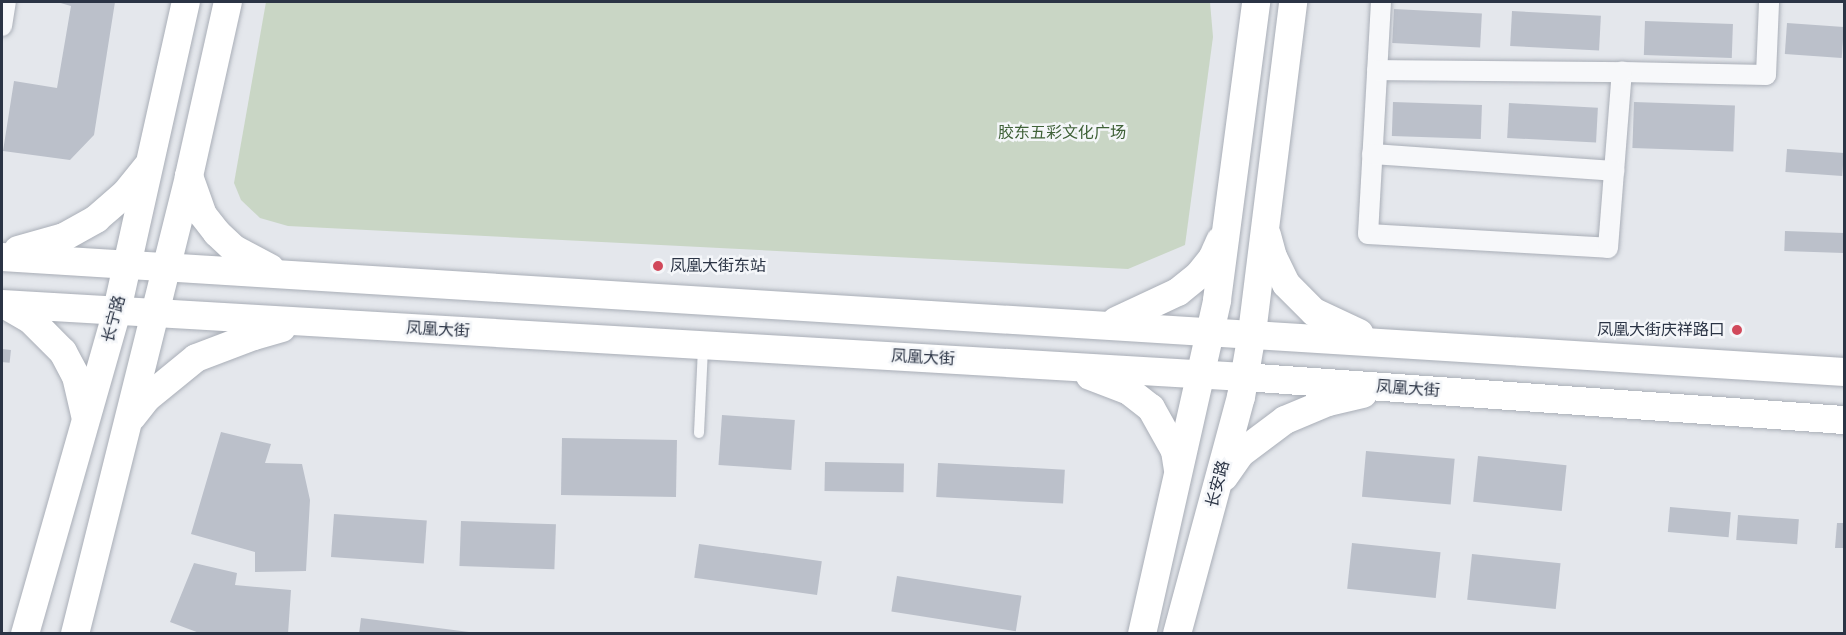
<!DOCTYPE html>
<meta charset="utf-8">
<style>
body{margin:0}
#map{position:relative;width:1846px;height:635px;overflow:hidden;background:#e4e7ec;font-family:Figtree,"Noto Sans SC",sans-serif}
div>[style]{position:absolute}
.green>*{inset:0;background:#c9d6c5}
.building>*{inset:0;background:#bbc0ca;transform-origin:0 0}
.roads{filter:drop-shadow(0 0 2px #a9aeb7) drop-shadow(0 0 2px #a9aeb7)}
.lane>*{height:10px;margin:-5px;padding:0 5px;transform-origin:5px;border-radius:5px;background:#f7f8fa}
.street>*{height:20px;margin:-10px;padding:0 10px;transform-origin:10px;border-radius:10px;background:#f7f8fa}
.secondary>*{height:28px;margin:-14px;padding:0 14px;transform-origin:14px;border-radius:14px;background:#fff}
.dots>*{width:16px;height:16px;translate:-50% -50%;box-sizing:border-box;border:3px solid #f4f6f9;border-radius:50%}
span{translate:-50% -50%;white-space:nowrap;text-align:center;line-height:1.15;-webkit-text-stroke:5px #f4f6f9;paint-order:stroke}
.park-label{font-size:16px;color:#3f6138}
.poi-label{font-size:16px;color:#2b3445}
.left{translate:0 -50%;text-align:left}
.right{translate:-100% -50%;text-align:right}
.street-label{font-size:16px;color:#2b3445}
.frame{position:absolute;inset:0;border:3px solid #2b3445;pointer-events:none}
</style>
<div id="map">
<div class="green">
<i style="clip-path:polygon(266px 2px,1210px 2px,1213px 37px,1185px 245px,1128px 269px,288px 226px,260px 218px,241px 200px,234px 183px)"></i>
</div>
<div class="building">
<i style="clip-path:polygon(57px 2px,115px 2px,94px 135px,70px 160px,3px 151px,14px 81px,57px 88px,71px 6px)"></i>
<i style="left:1394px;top:9px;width:88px;height:34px;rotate:3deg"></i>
<i style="left:1512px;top:11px;width:89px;height:35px;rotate:3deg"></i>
<i style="left:1645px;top:21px;width:88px;height:34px;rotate:2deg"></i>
<i style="left:1787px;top:23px;width:57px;height:31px;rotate:4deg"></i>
<i style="left:1393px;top:102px;width:89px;height:34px;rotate:2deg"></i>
<i style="left:1634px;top:102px;width:101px;height:46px;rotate:2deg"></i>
<i style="left:1509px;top:103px;width:89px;height:35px;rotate:3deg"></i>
<i style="left:1787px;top:149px;width:57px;height:23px;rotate:4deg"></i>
<i style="left:1785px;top:231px;width:59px;height:20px;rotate:2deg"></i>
<i style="left:2px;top:349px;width:9px;height:13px;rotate:6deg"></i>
<i style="left:722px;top:415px;width:73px;height:50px;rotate:4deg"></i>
<i style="clip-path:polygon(221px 432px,271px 444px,265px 463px,302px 464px,310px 500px,306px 571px,255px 572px,255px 552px,191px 534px)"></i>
<i style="left:562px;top:438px;width:115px;height:57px;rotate:1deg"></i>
<i style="left:1366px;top:451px;width:89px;height:46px;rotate:5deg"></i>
<i style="left:1478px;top:456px;width:89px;height:46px;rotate:6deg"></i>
<i style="left:825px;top:462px;width:79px;height:29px;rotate:1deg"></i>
<i style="left:938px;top:463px;width:127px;height:34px;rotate:3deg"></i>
<i style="left:1670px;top:507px;width:61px;height:25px;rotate:5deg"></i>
<i style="left:334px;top:514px;width:93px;height:43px;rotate:4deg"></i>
<i style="left:1738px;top:515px;width:61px;height:25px;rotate:4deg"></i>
<i style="left:461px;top:521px;width:95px;height:45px;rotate:2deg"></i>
<i style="clip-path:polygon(1837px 523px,1844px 523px,1844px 548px,1835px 548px)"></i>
<i style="left:1352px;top:543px;width:89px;height:46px;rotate:6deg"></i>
<i style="left:699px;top:544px;width:124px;height:34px;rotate:8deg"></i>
<i style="left:1472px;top:554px;width:89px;height:46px;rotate:6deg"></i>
<i style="clip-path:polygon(194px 563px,237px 573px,235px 585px,291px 590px,288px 634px,202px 634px,170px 622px)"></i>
<i style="left:897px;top:576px;width:126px;height:36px;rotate:9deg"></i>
<i style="clip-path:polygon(361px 618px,469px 632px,469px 634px,359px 634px)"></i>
</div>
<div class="roads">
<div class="lane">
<i style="left:699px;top:433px;width:86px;rotate:-87.3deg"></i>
</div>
<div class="street">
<i style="left:1381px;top:2px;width:232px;rotate:93.2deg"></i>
<i style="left:1368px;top:234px;width:240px;rotate:3.3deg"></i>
<i style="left:1608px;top:248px;width:177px;rotate:-85.5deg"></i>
<i style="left:1622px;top:72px;width:144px;rotate:1.2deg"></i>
<i style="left:1766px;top:75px;width:73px;rotate:-87.6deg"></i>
<i style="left:2px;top:26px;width:24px;rotate:-81deg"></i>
<i style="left:1377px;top:70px;width:245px;rotate:0.5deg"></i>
<i style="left:1372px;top:154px;width:243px;rotate:4deg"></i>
</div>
<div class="secondary">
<i style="left:189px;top:176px;width:41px;rotate:70.3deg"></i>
<i style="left:203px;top:215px;width:23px;rotate:52deg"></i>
<i style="left:217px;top:233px;width:23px;rotate:43deg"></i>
<i style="left:234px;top:249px;width:41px;rotate:27.8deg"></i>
<i style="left:1267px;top:235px;width:23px;rotate:75deg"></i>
<i style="left:1273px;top:257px;width:30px;rotate:64deg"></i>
<i style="left:1286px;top:284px;width:40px;rotate:45deg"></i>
<i style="left:1314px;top:312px;width:50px;rotate:25deg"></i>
<i style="left:18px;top:250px;width:48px;rotate:-15.8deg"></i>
<i style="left:64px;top:237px;width:37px;rotate:-29deg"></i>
<i style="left:96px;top:219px;width:38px;rotate:-41deg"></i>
<i style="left:125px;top:194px;width:35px;rotate:-51deg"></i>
<i style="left:2px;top:257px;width:1846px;rotate:3.57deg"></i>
<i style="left:2px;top:304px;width:1244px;rotate:3.36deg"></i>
<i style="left:1244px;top:377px;width:602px;rotate:4.1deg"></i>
<i style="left:5px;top:305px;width:30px;rotate:30deg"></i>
<i style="left:31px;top:320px;width:45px;rotate:45deg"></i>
<i style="left:63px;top:352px;width:27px;rotate:62deg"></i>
<i style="left:76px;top:376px;width:40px;rotate:77deg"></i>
<i style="left:1116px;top:321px;width:68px;rotate:-25.1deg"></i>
<i style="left:1178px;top:292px;width:26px;rotate:-39deg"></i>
<i style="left:1198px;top:276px;width:22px;rotate:-51deg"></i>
<i style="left:1212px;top:259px;width:20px;rotate:-66deg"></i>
<i style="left:1090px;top:376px;width:42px;rotate:21deg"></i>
<i style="left:1129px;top:391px;width:28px;rotate:38deg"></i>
<i style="left:1151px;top:408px;width:49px;rotate:60.8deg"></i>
<i style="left:1175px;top:451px;width:18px;rotate:81deg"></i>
<i style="left:132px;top:417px;width:24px;rotate:-52deg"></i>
<i style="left:147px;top:398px;width:63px;rotate:-39.2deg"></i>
<i style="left:196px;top:358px;width:62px;rotate:-20.8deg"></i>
<i style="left:254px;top:336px;width:29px;rotate:-16deg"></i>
<i style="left:1224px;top:477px;width:29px;rotate:-55deg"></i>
<i style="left:1241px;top:453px;width:55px;rotate:-36.9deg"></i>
<i style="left:1285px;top:420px;width:47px;rotate:-22.7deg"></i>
<i style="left:1328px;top:402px;width:36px;rotate:-13deg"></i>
<i style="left:25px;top:634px;width:337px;rotate:-74.1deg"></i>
<i style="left:117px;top:310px;width:316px;rotate:-77.4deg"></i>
<i style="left:75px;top:634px;width:472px;rotate:-76deg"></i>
<i style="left:189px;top:176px;width:178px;rotate:-77.4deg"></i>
<i style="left:1142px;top:634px;width:342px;rotate:-77.3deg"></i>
<i style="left:1217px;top:300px;width:301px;rotate:-82.5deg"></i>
<i style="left:1177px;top:634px;width:245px;rotate:-74.9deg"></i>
<i style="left:1241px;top:397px;width:65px;rotate:-80.2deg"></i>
<i style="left:1252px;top:333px;width:334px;rotate:-82.9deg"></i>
</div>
</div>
<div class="dots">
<i style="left:658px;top:266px;background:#d1495b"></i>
<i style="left:1737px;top:330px;background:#d1495b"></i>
</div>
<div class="park-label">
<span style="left:1062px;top:133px">胶东五彩文化广场</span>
</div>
<div class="poi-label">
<span class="left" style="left:670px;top:266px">凤凰大街东站</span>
<span class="right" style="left:1725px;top:330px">凤凰大街庆祥路口</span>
</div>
<div class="street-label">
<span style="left:114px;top:319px;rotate:-75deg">长宁路</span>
<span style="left:438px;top:330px;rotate:3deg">凤凰大街</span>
<span style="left:923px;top:358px;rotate:3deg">凤凰大街</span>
<span style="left:1408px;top:389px;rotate:4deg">凤凰大街</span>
<span style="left:1218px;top:484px;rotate:-75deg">长安路</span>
</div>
<div class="frame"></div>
</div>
